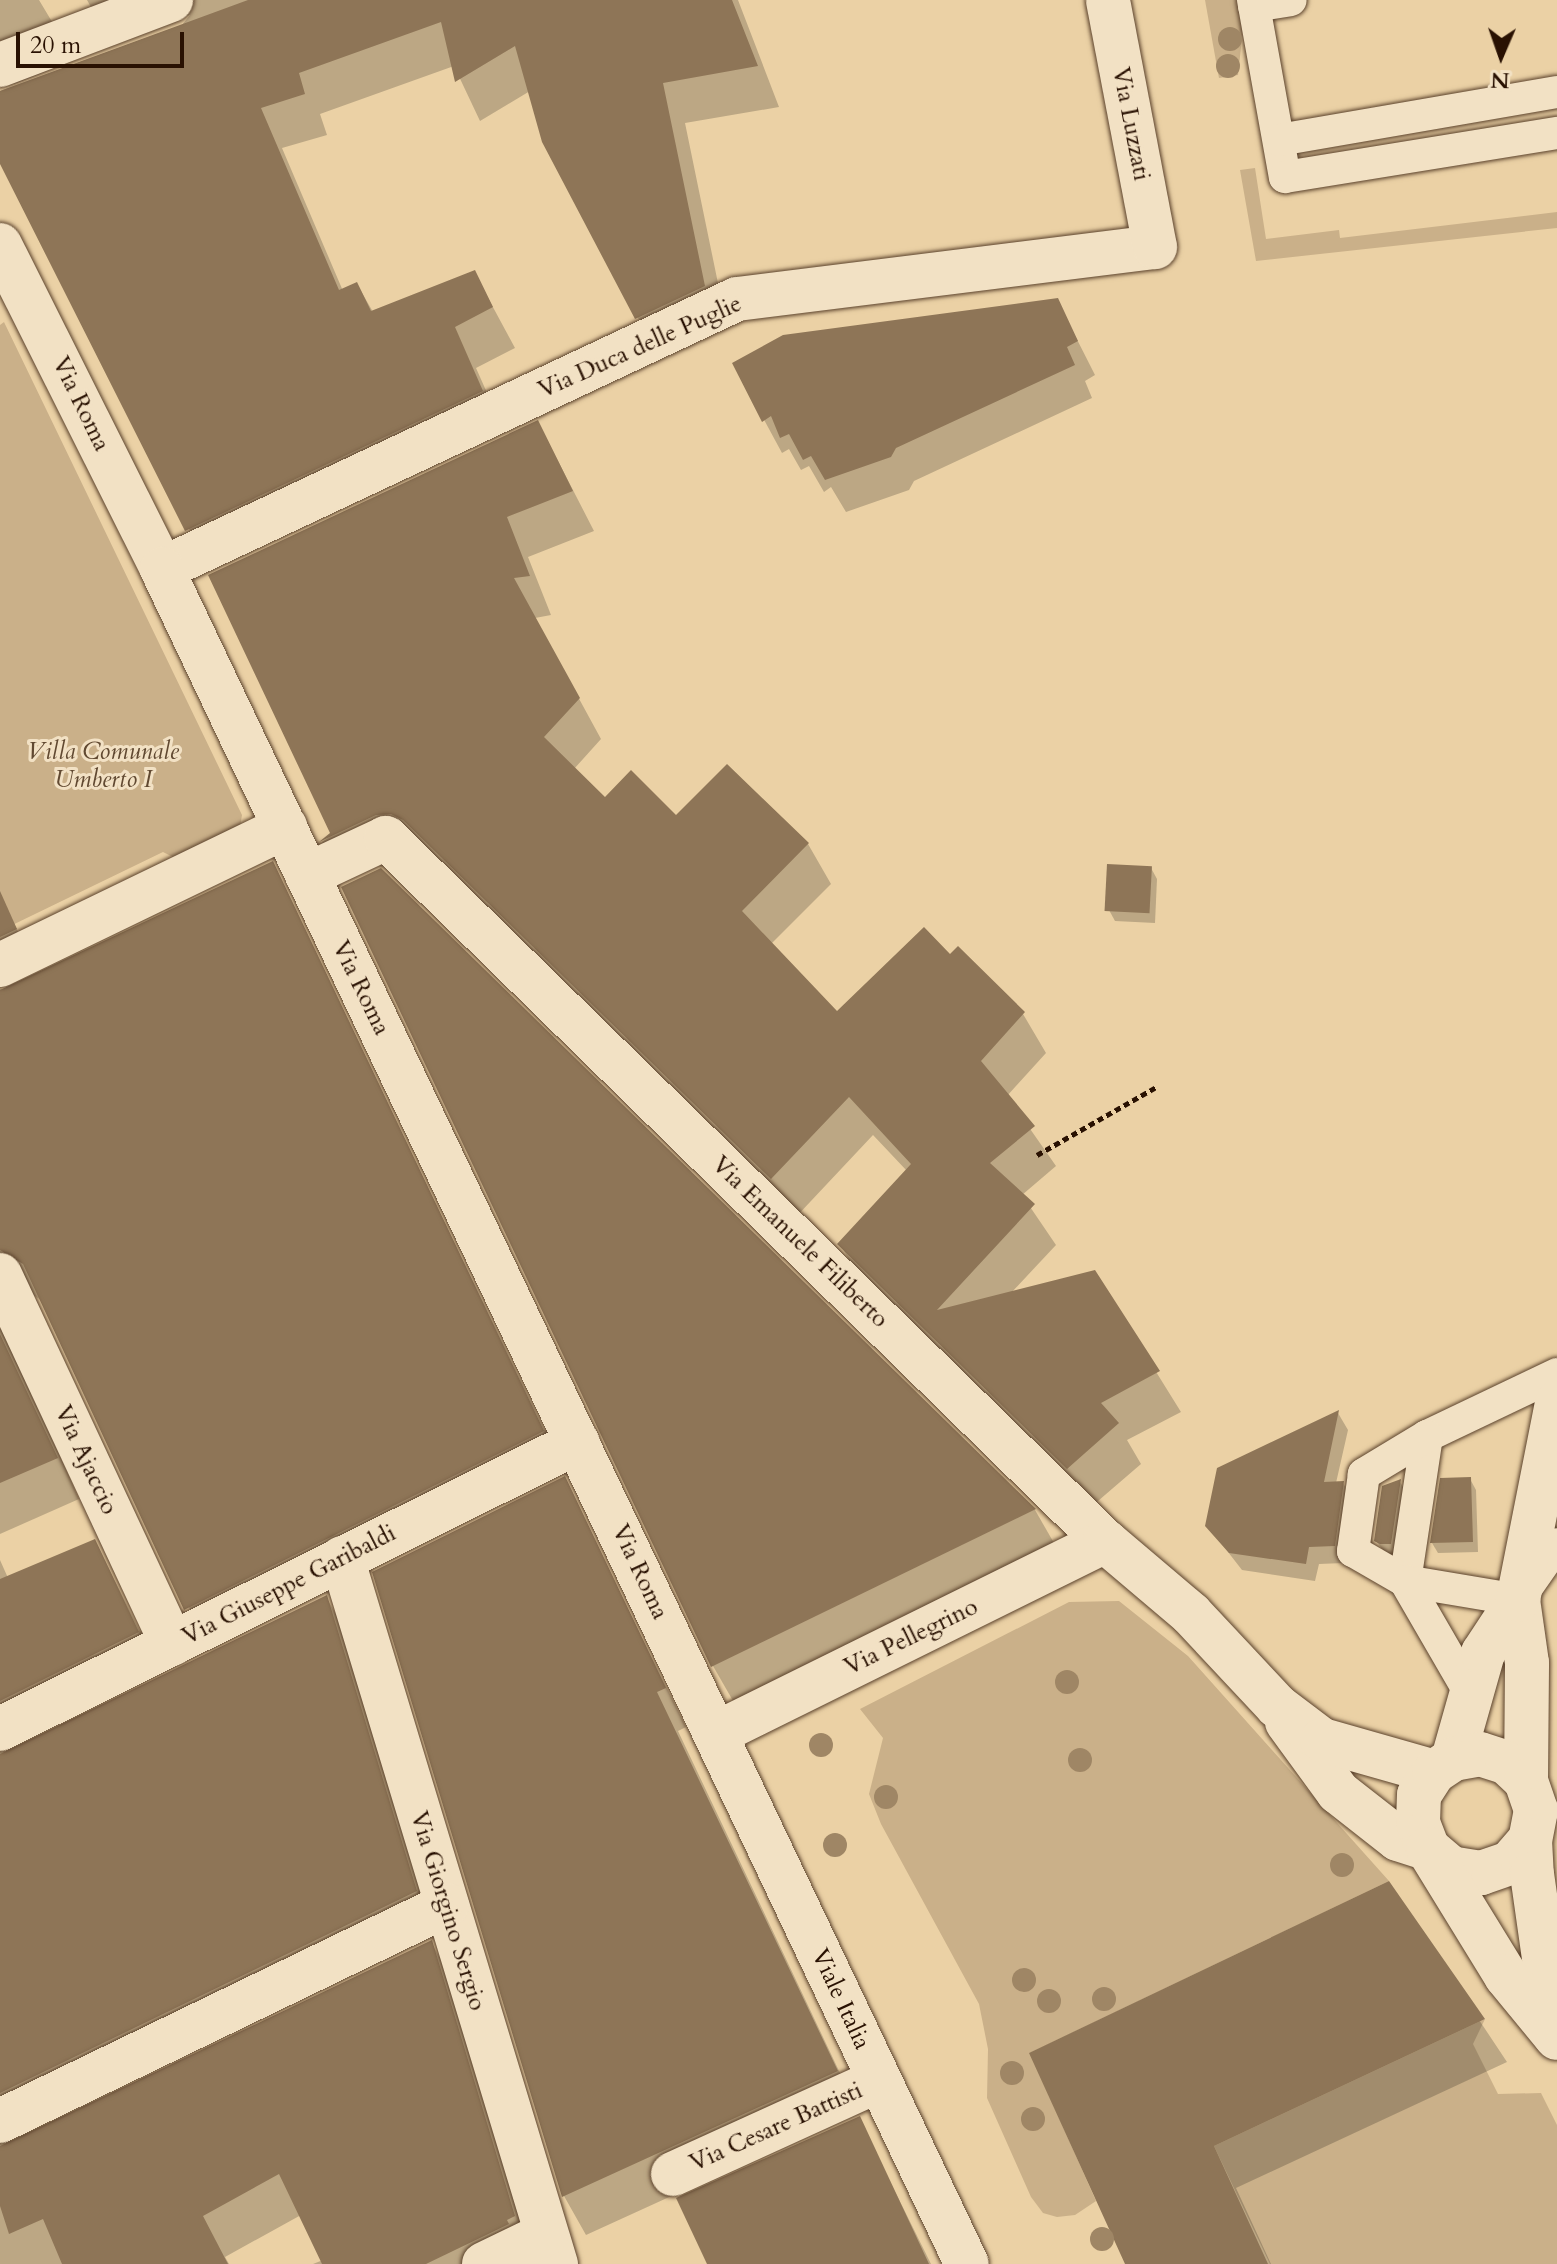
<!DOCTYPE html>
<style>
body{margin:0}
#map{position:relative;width:1557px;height:2264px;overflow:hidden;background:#ebd1a5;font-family:Cardo,serif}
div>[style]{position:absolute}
.green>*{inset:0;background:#cab089}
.shadow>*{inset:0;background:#0003}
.building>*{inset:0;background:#8e7557;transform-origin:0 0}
.path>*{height:5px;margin-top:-2.5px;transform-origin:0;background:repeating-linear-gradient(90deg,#291102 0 6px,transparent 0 10px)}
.roads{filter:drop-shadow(0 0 2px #5a412b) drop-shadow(0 0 2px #5a412b)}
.service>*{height:32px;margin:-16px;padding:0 16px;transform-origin:16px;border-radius:16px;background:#f2e1c4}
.minor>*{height:44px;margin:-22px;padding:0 22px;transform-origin:22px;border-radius:22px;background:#f2e1c4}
.tertiary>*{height:44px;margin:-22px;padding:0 22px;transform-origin:22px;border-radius:22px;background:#f2e1c4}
.secondary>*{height:44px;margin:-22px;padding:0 22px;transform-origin:22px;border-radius:22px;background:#f2e1c4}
.trees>*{width:24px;height:24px;margin:-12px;border-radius:50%;background:#9f8665}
span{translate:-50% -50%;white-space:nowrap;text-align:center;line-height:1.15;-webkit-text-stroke:6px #f2e1c4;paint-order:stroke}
.street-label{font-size:24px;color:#291102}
.park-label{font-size:24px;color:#614931;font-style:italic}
.north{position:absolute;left:1461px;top:16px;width:80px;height:80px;-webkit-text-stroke:6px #f2e1c4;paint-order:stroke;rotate:182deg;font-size:22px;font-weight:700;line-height:32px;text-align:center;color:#291102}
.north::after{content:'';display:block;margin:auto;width:28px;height:36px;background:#291102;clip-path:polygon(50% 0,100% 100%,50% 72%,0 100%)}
.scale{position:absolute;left:16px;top:32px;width:168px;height:36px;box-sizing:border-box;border:4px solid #291102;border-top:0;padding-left:10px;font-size:24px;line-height:28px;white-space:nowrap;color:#291102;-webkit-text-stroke:6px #f2e1c4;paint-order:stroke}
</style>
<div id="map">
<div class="green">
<i style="clip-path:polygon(1205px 0,1238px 0,1243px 29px,1238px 75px,1219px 78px)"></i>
<i style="clip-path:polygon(1255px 168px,1266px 239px,1339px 230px,1340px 238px,1557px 212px,1557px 228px,1256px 261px,1240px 170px)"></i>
<i style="clip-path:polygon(4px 322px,242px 815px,240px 827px,175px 858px,163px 852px,0 931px,0 325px)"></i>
<i style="clip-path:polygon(1119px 1601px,1188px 1656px,1389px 1881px,1030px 2053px,1096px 2201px,1075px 2215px,1057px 2217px,1043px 2213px,1031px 2197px,987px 2098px,988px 2049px,979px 2004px,881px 1824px,869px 1794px,883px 1738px,860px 1709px,1069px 1602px)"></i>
<i style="clip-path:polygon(1485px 2019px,1473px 2044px,1498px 2094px,1541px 2093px,1557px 2125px,1557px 2264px,1270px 2264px,1214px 2146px)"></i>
</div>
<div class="shadow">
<i style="clip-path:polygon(0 0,39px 0,75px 60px,14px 84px,4px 68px,0 70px)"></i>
<i style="clip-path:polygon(87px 0,738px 0,779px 107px,685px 123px,727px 327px,660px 359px,544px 141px,530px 91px,480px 121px,454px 66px,320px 114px,327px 135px,282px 148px,343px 291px,357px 284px,373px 312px,474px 272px,515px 348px,476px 368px,504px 431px,210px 570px,0 159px,0 91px,182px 25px,190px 15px,112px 44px)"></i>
<i style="clip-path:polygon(1057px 300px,1095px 375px,1085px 381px,1092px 398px,914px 481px,909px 490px,846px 512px,831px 487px,824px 492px,809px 466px,801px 470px,789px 449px,782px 453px,734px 364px)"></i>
<i style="clip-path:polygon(538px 422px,594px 531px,528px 557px,551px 615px,535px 618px,601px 739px,574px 769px,605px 800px,808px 844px,831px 884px,771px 944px,837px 1014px,950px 957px,1023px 1014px,1046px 1053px,1007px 1096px,1056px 1166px,1022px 1195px,1056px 1245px,1011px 1293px,1094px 1272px,1181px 1412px,1127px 1440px,1141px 1464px,1091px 1507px,863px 1284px,840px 1244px,907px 1171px,873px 1135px,795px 1218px,400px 854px,344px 880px,322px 842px,333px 834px)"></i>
<i style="clip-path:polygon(272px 864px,565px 1472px,209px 1649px,42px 1301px,26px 1290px,0 1310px,0 989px,11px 990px)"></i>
<i style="clip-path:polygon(1151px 868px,1157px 879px,1155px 923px,1115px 921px,1109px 910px)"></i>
<i style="clip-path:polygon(381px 870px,1035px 1510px,1058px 1550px,736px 1706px,713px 1666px)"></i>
<i style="clip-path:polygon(0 895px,22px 940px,0 951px)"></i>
<i style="clip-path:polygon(0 1320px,79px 1499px,0 1534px)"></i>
<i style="clip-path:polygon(1338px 1413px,1348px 1430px,1336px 1483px,1343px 1483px,1353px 1501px,1344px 1563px,1319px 1564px,1315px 1581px,1242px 1570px,1207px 1525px)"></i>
<i style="clip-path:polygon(564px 1479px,686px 1727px,678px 1731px,858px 2111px,586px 2235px,564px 2196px)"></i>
<i style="clip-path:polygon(1470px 1479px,1476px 1490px,1478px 1552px,1438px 1553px,1432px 1543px)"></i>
<i style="clip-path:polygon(1400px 1482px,1406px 1492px,1397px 1554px,1387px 1555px,1376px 1541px)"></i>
<i style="clip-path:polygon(95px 1541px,161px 1673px,12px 1747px,5px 1756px,326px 1597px,349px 1637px,439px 1932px,12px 2139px,6px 2148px,431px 1942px,454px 1983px,537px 2257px,527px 2264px,313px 2264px,323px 2260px,301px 2215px,225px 2257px,229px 2264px,0 2264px,0 1560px,8px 1578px)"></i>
<i style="clip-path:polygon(1388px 1883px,1507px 2062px,1236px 2188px,1271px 2264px,1127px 2264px)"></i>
<i style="clip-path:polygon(859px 2119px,931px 2264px,709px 2264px)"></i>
</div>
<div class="building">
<i style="clip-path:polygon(248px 0,732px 0,758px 66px,663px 83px,705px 286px,635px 319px,542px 142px,515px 46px,455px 82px,441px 22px,299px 73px,305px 94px,261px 108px,339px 290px,357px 282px,371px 311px,475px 270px,493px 307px,455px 327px,483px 391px,185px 531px,0 164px,0 91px)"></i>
<i style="clip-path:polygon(1058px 298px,1078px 341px,1067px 347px,1075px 365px,896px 448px,891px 457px,825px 480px,811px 456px,803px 460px,789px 434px,780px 438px,771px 416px,762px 422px,732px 363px,783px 335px)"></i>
<i style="clip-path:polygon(538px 420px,573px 491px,507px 517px,530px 576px,514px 578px,580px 698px,544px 737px,605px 797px,631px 770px,676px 815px,727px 764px,809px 843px,742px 911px,837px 1011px,924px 927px,950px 954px,958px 946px,1025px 1012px,981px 1061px,1035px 1126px,990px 1163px,1035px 1204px,937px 1310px,1095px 1270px,1160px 1371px,1101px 1403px,1119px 1423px,1067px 1469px,837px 1244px,911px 1164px,849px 1097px,771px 1179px,403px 820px,391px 814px,376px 815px,319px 842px,330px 833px,208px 575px)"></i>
<i style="clip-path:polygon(273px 861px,544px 1431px,184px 1610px,23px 1264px,0 1250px,0 990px)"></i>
<i style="left:1107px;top:864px;width:45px;height:47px;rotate:3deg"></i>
<i style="clip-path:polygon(381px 868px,1036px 1509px,711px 1667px,341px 887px)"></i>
<i style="clip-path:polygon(0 891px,17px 929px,0 937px)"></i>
<i style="clip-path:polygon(0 1334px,58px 1458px,0 1483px)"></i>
<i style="clip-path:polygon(1339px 1410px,1324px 1482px,1344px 1481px,1335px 1546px,1309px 1547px,1306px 1564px,1229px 1553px,1205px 1526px,1217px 1468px)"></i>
<i style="clip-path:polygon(565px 1476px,666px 1688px,657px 1692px,838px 2071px,562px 2197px,372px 1572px)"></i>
<i style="clip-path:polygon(1471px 1477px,1473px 1542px,1430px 1543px,1440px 1478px)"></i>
<i style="clip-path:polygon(1401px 1479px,1391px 1544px,1380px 1544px,1374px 1541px,1382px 1486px)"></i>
<i style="clip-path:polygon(95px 1539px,139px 1632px,0 1701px,0 1579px)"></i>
<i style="clip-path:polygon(327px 1595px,417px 1891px,0 2093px,0 1754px)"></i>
<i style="clip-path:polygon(1389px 1881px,1485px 2019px,1214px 2146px,1268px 2264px,1125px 2264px,1029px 2053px)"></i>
<i style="clip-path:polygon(432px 1940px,515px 2216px,507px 2220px,509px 2224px,426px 2264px,322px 2264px,279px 2174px,203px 2216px,228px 2264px,62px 2264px,43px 2219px,9px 2234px,0 2206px,0 2146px)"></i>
<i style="clip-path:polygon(860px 2116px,929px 2264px,707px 2264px,676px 2198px)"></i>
</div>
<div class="path">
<i style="left:1037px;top:1155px;width:139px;rotate:-29.7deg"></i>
</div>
<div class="roads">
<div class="service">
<i style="left:1253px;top:0;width:180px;rotate:79.8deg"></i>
<i style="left:1285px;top:177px;width:276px;rotate:-9.2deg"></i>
<i style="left:1254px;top:6px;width:37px;rotate:-9deg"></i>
<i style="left:1279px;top:140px;width:282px;rotate:-9.8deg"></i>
<i style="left:1557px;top:1374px;width:144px;rotate:154.5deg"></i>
<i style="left:1427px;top:1436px;width:147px;rotate:98.6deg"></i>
<i style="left:1405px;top:1581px;width:115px;rotate:9.5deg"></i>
<i style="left:1518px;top:1600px;width:68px;rotate:-55.1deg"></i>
<i style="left:1427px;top:1436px;width:74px;rotate:148.9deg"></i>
<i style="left:1364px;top:1474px;width:78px;rotate:98.1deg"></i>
<i style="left:1353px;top:1551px;width:60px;rotate:30deg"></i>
<i style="left:1405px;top:1581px;width:132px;rotate:59.9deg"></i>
</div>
<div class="minor">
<i style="left:0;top:65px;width:183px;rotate:-20.8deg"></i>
<i style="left:162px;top:569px;width:635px;rotate:-25.15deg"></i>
<i style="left:737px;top:299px;width:421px;rotate:-7.1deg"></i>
<i style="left:1155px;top:247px;width:251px;rotate:-100.8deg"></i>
<i style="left:307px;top:875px;width:87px;rotate:-25.1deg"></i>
<i style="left:386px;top:838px;width:1006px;rotate:44.36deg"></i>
<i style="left:0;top:965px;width:317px;rotate:-25.8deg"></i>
<i style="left:0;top:1275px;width:407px;rotate:65deg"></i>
<i style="left:342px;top:1558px;width:738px;rotate:73.14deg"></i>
<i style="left:0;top:2121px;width:496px;rotate:-25.8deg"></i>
<i style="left:673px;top:2174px;width:226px;rotate:-24.5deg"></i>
<i style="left:484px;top:2264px;width:69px;rotate:-25.8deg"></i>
</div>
<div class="tertiary">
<i style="left:1287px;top:1722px;width:87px;rotate:53.9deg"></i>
<i style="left:1338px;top:1792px;width:76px;rotate:38.1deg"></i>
<i style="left:1398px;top:1839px;width:32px;rotate:18deg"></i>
<i style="left:0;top:1729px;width:645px;rotate:-26.41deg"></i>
<i style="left:717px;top:1733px;width:433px;rotate:-26.3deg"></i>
<i style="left:1105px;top:1541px;width:113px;rotate:40.3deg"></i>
<i style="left:1191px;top:1614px;width:126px;rotate:46.9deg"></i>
<i style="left:1277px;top:1706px;width:56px;rotate:37.1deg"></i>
<i style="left:1322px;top:1740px;width:116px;rotate:15.9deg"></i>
</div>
<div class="secondary">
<i style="left:0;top:245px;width:362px;rotate:63.4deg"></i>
<i style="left:162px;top:569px;width:1876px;rotate:64.6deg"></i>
<i style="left:1453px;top:1759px;width:110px;rotate:-74.2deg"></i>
<i style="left:1483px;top:1653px;width:64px;rotate:-56.6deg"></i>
<i style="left:1526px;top:1781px;width:118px;rotate:-89.5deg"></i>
<i style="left:1527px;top:1663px;width:64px;rotate:-98.1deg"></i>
<i style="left:1518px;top:1600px;width:201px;rotate:-78.8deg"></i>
<i style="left:1530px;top:1840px;width:30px;rotate:131deg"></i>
<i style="left:1510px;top:1863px;width:31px;rotate:161deg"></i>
<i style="left:1481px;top:1873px;width:30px;rotate:-171deg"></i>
<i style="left:1451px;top:1868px;width:30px;rotate:-140deg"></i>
<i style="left:1428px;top:1849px;width:28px;rotate:-111deg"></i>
<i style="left:1418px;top:1823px;width:28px;rotate:-88deg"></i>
<i style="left:1419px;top:1795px;width:27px;rotate:-57deg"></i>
<i style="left:1434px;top:1772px;width:23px;rotate:-34deg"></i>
<i style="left:1453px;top:1759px;width:27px;rotate:-10deg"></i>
<i style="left:1480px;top:1754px;width:28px;rotate:18deg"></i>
<i style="left:1507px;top:1763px;width:26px;rotate:43deg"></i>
<i style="left:1526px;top:1781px;width:31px;rotate:71deg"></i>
<i style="left:1536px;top:1810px;width:31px;rotate:101deg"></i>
<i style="left:1530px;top:1840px;width:34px;rotate:87deg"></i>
<i style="left:1532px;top:1874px;width:163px;rotate:81.9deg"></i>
<i style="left:1428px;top:1849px;width:149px;rotate:58.4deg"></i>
<i style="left:1506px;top:1976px;width:80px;rotate:50.6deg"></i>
</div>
</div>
<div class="trees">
<i style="left:1230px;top:39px"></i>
<i style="left:1228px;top:66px"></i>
<i style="left:1067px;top:1682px"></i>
<i style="left:821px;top:1745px"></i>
<i style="left:1080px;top:1760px"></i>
<i style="left:886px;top:1797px"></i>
<i style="left:835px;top:1845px"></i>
<i style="left:1342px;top:1865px"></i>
<i style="left:1024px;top:1980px"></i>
<i style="left:1104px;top:1999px"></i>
<i style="left:1049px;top:2001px"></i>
<i style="left:1012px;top:2073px"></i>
<i style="left:1033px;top:2119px"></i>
<i style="left:1102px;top:2239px"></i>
</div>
<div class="street-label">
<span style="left:1131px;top:124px;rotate:79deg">Via Luzzati</span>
<span style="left:640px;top:347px;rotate:-24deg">Via Duca delle Puglie</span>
<span style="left:81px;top:404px;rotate:64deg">Via Roma</span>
<span style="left:361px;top:988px;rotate:64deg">Via Roma</span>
<span style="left:800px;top:1242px;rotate:44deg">Via Emanuele Filiberto</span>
<span style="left:86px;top:1460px;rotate:65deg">Via Ajaccio</span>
<span style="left:640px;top:1572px;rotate:65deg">Via Roma</span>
<span style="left:289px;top:1585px;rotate:-27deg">Via Giuseppe Garibaldi</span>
<span style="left:911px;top:1637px;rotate:-26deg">Via Pellegrino</span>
<span style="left:448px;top:1911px;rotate:73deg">Via Giorgino Sergio</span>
<span style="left:841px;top:1999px;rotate:65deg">Viale Italia</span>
<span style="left:776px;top:2127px;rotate:-24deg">Via Cesare Battisti</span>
</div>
<div class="park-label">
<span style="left:103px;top:766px">Villa Comunale<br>Umberto I</span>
</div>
<div class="north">N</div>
<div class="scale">20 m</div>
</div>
